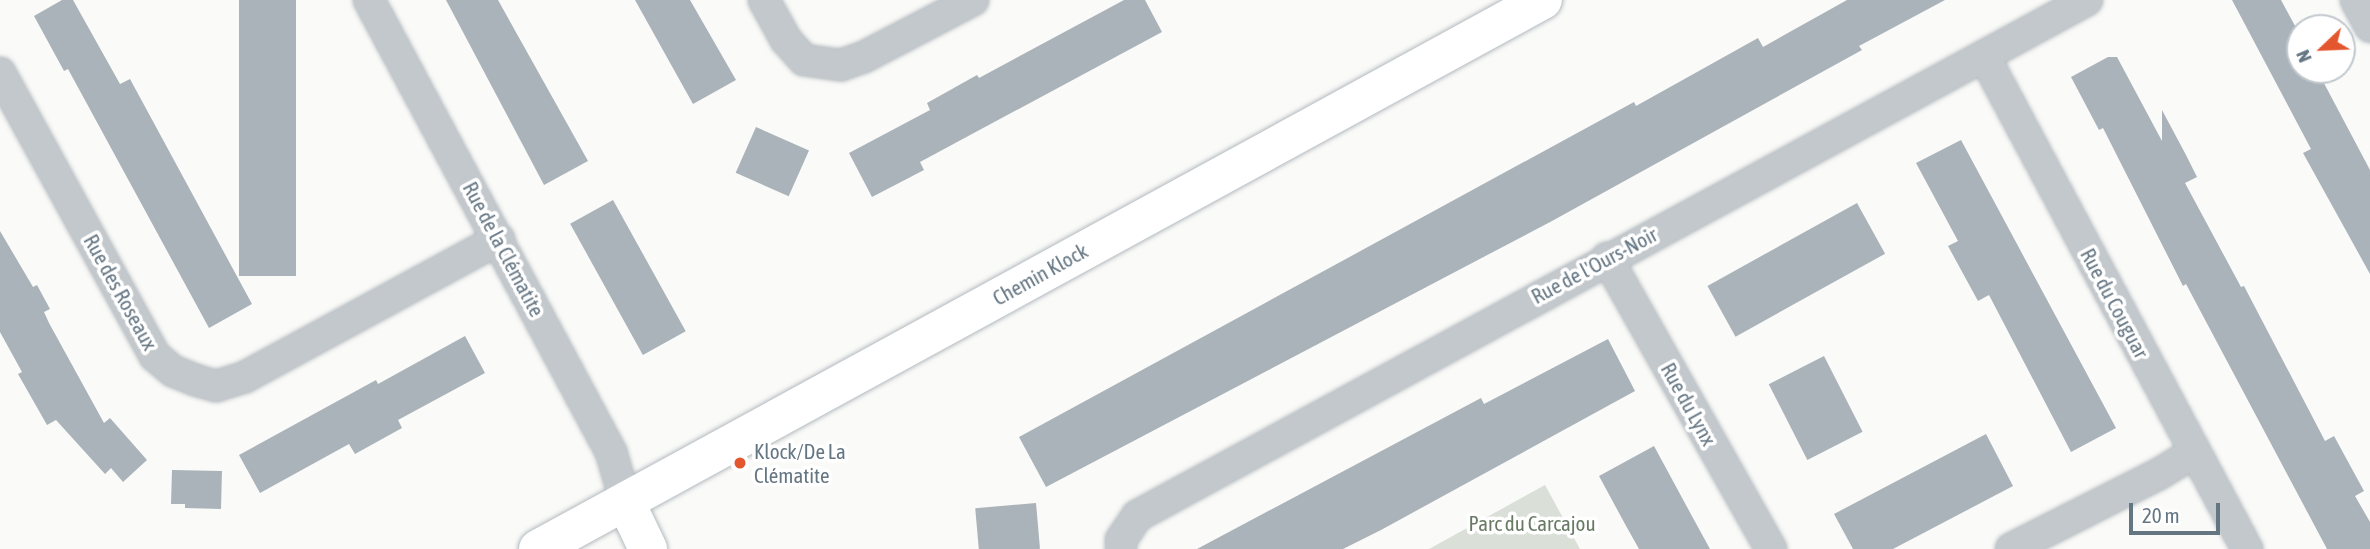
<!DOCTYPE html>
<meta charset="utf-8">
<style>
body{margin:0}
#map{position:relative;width:2370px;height:549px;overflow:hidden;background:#fafaf8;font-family:"Asap Condensed",sans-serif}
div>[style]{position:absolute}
.green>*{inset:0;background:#dadfd7}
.building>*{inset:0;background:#aab3b9;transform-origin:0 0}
.roads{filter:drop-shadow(0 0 2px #b3babf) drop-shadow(0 0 2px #b3babf)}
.street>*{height:30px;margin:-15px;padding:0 15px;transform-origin:15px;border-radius:15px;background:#c3c8cc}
.secondary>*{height:38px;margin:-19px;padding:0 19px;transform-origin:19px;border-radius:19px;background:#fff}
.dots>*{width:19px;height:19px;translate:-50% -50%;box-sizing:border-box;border:4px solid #fff;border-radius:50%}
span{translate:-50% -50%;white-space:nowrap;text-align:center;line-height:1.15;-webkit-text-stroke:7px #fff;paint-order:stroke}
.street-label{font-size:21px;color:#657683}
.poi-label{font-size:21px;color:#657683}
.left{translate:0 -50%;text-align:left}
.park-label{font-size:21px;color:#687a64}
.north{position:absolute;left:2286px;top:14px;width:70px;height:70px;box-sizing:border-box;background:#fff;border:2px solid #c1c8cd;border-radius:50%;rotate:247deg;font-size:19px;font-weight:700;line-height:28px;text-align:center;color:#657683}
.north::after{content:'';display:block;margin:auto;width:24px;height:32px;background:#e4572e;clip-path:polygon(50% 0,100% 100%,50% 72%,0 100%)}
.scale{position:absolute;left:2129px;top:503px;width:91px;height:32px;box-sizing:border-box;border:4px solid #657683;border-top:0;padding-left:9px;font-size:21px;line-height:24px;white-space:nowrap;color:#657683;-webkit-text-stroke:5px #fff;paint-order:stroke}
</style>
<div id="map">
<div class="green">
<i style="clip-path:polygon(1545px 485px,1580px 549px,1429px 549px)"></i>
</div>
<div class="building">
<i style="clip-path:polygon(62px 0,73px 0,120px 84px,130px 79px,252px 304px,209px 328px,68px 69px,64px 71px,34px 16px)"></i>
<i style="left:239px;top:0;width:57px;height:276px"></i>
<i style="clip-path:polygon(446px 0,498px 0,588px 161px,544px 185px)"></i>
<i style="clip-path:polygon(635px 0,690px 0,736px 80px,693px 104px)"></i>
<i style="clip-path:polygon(1124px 0,1145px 0,1162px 32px,920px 162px,924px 170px,872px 197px,849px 153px,930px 110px,927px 103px,977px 75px,979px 78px)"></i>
<i style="clip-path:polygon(1847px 0,1945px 0,1859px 46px,1862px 50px,1552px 221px,1046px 487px,1019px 437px,1634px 102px,1636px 106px,1758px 38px,1763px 47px)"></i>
<i style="clip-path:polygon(2232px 0,2281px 0,2300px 35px,2300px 70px,2317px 70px,2370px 170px,2370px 274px,2303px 153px,2311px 149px)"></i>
<i style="clip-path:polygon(2108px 57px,2117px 57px,2162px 141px,2162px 110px,2186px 155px,2197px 177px,2185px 183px,2241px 287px,2244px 286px,2325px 441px,2334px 436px,2364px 491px,2355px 496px,2370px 522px,2370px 549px,2327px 549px,2186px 284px,2183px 286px,2103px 128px,2099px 130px,2071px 77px)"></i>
<i style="left:756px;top:127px;width:58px;height:50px;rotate:24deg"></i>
<i style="clip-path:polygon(1961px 140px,2116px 428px,2071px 452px,1989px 295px,1978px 301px,1948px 246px,1958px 241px,1916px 163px)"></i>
<i style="left:613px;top:200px;width:150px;height:49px;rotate:61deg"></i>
<i style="left:1857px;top:203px;width:58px;height:171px;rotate:61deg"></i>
<i style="clip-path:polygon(0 231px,33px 287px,37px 285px,50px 309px,44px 312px,49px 323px,104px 423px,110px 418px,147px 460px,123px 482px,111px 468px,105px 474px,56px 420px,47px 425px,18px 374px,22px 372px,0 332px)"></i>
<i style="clip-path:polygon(465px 336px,485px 373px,398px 420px,402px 428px,355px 454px,349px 444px,260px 493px,239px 455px,376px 380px,378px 384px)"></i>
<i style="clip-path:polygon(1608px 339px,1635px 391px,1381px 530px,1343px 549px,1197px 549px,1481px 398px,1484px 404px)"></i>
<i style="left:1824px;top:356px;width:85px;height:62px;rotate:63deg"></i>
<i style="clip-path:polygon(1986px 434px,2013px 486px,1893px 549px,1853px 549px,1834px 514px)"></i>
<i style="clip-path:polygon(1654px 446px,1693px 518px,1710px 549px,1639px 549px,1625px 524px,1599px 476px)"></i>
<i style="clip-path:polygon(172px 470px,222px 471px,221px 509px,185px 508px,185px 504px,171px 504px)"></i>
<i style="left:1036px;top:503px;width:46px;height:61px;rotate:85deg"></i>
</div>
<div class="roads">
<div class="street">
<i style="left:369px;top:0;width:513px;rotate:61.84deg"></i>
<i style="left:611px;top:452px;width:53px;rotate:73.6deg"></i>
<i style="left:764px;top:0;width:46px;rotate:61.2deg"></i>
<i style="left:786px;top:40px;width:27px;rotate:48deg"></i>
<i style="left:804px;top:60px;width:37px;rotate:8deg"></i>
<i style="left:841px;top:65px;width:24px;rotate:-19deg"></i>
<i style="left:864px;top:57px;width:123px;rotate:-27.6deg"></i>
<i style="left:2356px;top:0;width:30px;rotate:62deg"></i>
<i style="left:1984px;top:56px;width:559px;rotate:61.92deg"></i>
<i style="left:0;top:73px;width:323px;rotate:61.3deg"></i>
<i style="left:155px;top:356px;width:23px;rotate:40deg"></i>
<i style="left:173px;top:371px;width:24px;rotate:22deg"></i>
<i style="left:195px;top:380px;width:22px;rotate:16deg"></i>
<i style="left:216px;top:386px;width:30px;rotate:-17deg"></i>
<i style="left:245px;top:377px;width:289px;rotate:-28.5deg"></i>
<i style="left:1607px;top:258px;width:334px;rotate:60.6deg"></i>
<i style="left:1121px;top:549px;width:9px;rotate:-90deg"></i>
<i style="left:1121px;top:540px;width:29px;rotate:-56deg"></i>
<i style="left:1137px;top:516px;width:1081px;rotate:-28.51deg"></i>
<i style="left:2011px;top:549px;width:166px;rotate:-26.9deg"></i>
<i style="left:2159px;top:474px;width:42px;rotate:-31.4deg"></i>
</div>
<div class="secondary">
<i style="left:626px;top:503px;width:51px;rotate:64.4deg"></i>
<i style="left:538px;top:549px;width:1145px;rotate:-28.65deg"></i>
</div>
</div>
<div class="dots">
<i style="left:740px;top:463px;background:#e4572e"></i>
</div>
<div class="street-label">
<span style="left:504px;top:249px;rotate:62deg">Rue de la Clématite</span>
<span style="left:1594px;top:265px;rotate:-28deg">Rue de l'Ours-Noir</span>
<span style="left:1040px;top:274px;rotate:-29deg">Chemin Klock</span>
<span style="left:121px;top:292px;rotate:61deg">Rue des Roseaux</span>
<span style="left:2115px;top:303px;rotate:62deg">Rue du Couguar</span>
<span style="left:1689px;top:404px;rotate:61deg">Rue du Lynx</span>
</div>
<div class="poi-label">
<span class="left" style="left:754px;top:463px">Klock/De La<br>Clématite</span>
</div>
<div class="park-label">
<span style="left:1532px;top:523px">Parc du Carcajou</span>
</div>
<div class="north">N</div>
<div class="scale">20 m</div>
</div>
